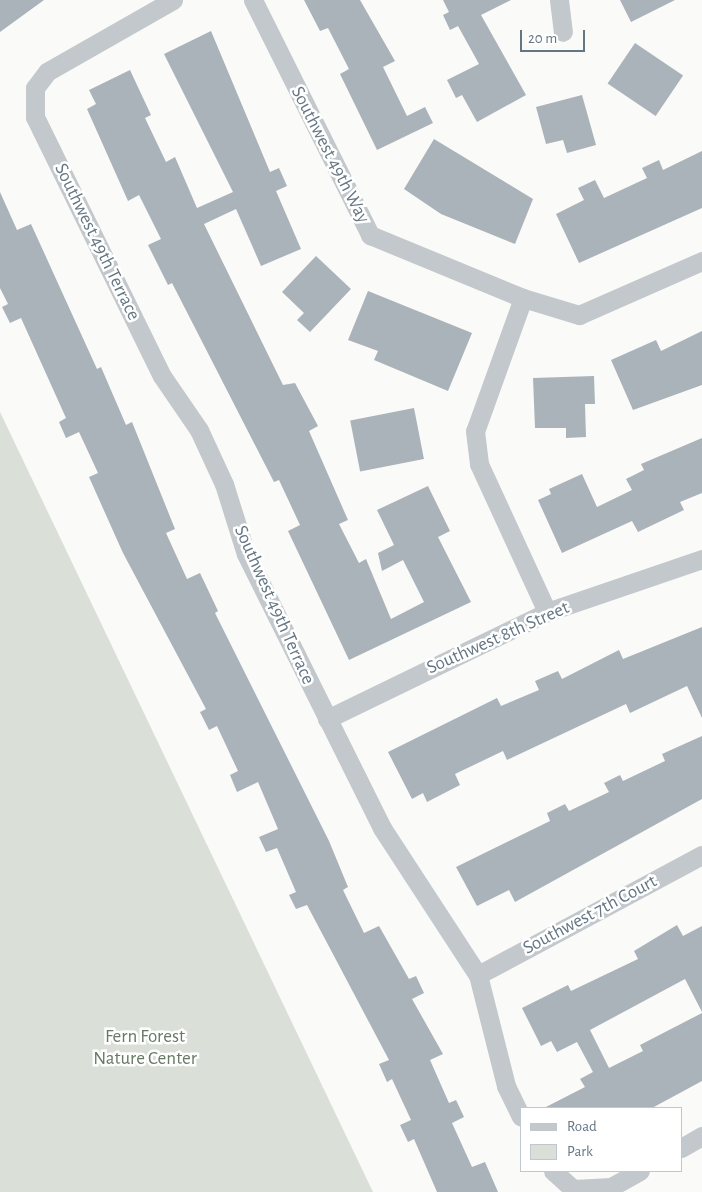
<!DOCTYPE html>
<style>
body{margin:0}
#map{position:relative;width:702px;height:1192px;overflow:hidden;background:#fafaf8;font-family:"Alegreya Sans",sans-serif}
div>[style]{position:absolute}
.green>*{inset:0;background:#dadfd7}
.building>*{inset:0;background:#aab3b9;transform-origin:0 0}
.street>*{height:19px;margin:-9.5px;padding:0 9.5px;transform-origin:9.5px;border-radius:9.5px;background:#c3c8cc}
span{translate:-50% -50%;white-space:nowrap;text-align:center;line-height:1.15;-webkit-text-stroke:5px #fff;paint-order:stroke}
.street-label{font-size:19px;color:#657683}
.park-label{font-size:19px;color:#687a64}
.legend{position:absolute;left:520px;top:1107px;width:162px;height:65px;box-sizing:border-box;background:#fff;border:1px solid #c1c8cd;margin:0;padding:6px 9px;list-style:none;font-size:15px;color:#657683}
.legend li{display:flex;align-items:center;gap:10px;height:25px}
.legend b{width:25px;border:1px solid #c1c8cd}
.scale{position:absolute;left:520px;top:30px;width:65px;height:22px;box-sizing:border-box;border:2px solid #657683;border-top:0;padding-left:6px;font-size:15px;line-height:18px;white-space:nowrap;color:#657683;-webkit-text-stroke:4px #fff;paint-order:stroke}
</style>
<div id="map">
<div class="green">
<i style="clip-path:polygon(0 412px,373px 1192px,0 1192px)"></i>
</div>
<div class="building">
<i style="clip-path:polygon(0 0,44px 0,0 32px)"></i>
<i style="clip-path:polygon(304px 0,360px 0,395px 61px,383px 67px,407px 116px,425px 107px,433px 123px,377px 150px,340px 74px,349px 69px,328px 28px,320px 31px)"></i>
<i style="clip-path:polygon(443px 0,511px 0,481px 15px,526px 95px,477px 122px,462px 95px,456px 98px,447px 80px,479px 64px,458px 26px,450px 30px,443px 15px,449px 12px)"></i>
<i style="clip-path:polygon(620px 0,675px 0,631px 22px)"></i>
<i style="clip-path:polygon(211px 31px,270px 172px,279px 168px,287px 186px,276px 191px,301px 249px,261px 266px,236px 209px,204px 224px,283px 385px,295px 383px,318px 426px,309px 431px,348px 520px,339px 524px,359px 563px,366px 559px,391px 619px,424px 602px,403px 560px,382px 571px,378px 553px,394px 545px,377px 510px,428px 486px,450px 531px,438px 537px,471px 602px,349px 660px,288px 531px,300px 525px,279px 480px,274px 482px,172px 283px,168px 285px,148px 245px,161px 239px,139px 195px,128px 201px,87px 109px,96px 104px,89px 90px,130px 70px,151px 115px,145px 118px,166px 162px,175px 157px,197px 208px,233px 192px,164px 54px)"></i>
<i style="left:635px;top:43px;width:58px;height:49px;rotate:34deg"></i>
<i style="clip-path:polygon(582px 95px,596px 145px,567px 153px,563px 140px,546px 144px,536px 107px)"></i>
<i style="clip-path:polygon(434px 139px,533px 199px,515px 244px,441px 214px,404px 189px)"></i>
<i style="clip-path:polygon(702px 151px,702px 208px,579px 263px,556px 214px,584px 200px,578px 188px,595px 180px,604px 198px,647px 178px,642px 168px,659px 160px,663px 170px)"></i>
<i style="clip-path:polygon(0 192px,17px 230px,31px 224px,97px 369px,101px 367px,126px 425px,132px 422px,175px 529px,166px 533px,187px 579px,200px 573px,218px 611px,215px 613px,329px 841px,348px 887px,343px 890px,364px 933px,379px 926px,409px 979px,416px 976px,424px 993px,412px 999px,443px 1054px,430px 1060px,449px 1103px,456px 1100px,464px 1117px,452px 1123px,472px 1167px,485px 1162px,498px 1192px,437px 1192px,414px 1139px,408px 1142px,400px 1125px,411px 1120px,392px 1079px,387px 1082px,379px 1064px,389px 1060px,307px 905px,296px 909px,289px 895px,296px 892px,277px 848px,266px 852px,259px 837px,278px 829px,258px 782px,237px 792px,230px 775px,238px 771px,217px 726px,209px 730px,200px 712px,206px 709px,123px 553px,89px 477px,98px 473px,79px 432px,66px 438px,59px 422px,66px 418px,21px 318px,10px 323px,2px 307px,8px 304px,0 288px)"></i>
<i style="clip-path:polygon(316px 256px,351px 289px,310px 332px,297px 320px,304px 313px,282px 292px)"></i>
<i style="clip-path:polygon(368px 291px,472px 333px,448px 391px,374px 360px,378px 351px,348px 340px)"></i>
<i style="clip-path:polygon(702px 331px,702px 385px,633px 410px,611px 360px,656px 340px,661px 351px)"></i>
<i style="clip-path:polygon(594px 376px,595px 404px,585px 404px,586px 437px,566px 438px,566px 428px,535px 428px,533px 378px)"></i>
<i style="left:414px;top:408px;width:52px;height:65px;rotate:79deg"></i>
<i style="clip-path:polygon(702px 438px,702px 493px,680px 502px,684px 510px,638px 532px,632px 521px,562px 553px,538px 500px,551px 494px,549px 489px,582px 474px,597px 507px,632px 490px,626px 479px,644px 470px,641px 464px)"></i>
<i style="clip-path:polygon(702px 627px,702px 718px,687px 686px,630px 713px,626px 704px,507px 760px,503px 751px,455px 774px,460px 785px,427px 802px,423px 793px,412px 799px,388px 752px,497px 698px,501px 706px,539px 690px,535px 681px,558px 671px,562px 679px,619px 650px,623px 659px)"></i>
<i style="clip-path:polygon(702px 736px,702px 799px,515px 902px,509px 890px,477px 906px,456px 867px,550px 821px,547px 813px,565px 804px,569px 811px,609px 792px,604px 783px,620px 775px,623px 781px,665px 761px,662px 754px)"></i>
<i style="clip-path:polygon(677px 925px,683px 936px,702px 926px,702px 1012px,685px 979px,590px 1030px,609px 1068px,643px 1051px,640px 1045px,702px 1013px,702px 1081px,652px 1108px,544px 1108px,585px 1087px,580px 1079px,593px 1072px,577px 1042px,557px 1052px,551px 1041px,541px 1046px,522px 1008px,568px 985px,571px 991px,638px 959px,634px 951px)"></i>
</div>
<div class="street">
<i style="left:173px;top:0;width:145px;rotate:150.3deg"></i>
<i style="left:47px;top:72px;width:20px;rotate:127deg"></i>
<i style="left:35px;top:88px;width:29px;rotate:90deg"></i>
<i style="left:35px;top:117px;width:288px;rotate:63.9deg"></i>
<i style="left:162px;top:376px;width:65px;rotate:55.6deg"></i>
<i style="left:199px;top:430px;width:60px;rotate:65.2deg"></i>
<i style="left:224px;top:484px;width:73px;rotate:72.6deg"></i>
<i style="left:246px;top:554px;width:306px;rotate:63.6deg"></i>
<i style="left:382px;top:828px;width:176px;rotate:56.9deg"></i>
<i style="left:478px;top:975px;width:114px;rotate:75.8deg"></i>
<i style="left:506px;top:1086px;width:34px;rotate:64deg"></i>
<i style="left:253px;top:0;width:263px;rotate:63.5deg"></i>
<i style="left:370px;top:235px;width:165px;rotate:22.4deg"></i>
<i style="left:523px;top:298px;width:59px;rotate:16.9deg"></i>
<i style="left:579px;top:315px;width:134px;rotate:-23.7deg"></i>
<i style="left:559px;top:0;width:32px;rotate:83deg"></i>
<i style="left:523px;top:298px;width:141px;rotate:109.8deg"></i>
<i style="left:475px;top:431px;width:33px;rotate:83deg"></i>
<i style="left:479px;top:464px;width:163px;rotate:65.3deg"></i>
<i style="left:327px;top:719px;width:245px;rotate:-25.9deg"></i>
<i style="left:547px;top:612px;width:164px;rotate:-18.9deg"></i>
<i style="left:478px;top:975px;width:254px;rotate:-28.2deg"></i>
<i style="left:681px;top:1148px;width:24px;rotate:-30deg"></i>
<i style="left:553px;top:1171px;width:27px;rotate:42deg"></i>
<i style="left:573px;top:1189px;width:38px;rotate:-3deg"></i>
<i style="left:611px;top:1187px;width:33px;rotate:-29deg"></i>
</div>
<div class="street-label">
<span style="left:330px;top:155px;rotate:63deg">Southwest 49th Way</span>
<span style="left:97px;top:242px;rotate:64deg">Southwest 49th Terrace</span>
<span style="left:274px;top:605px;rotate:66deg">Southwest 49th Terrace</span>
<span style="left:498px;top:638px;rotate:-24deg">Southwest 8th Street</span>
<span style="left:590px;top:915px;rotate:-28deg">Southwest 7th Court</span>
</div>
<div class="park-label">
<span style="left:145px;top:1048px">Fern Forest<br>Nature Center</span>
</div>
<ul class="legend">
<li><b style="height:6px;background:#c3c8cc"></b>Road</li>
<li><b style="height:14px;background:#dadfd7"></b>Park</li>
</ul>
<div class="scale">20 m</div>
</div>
